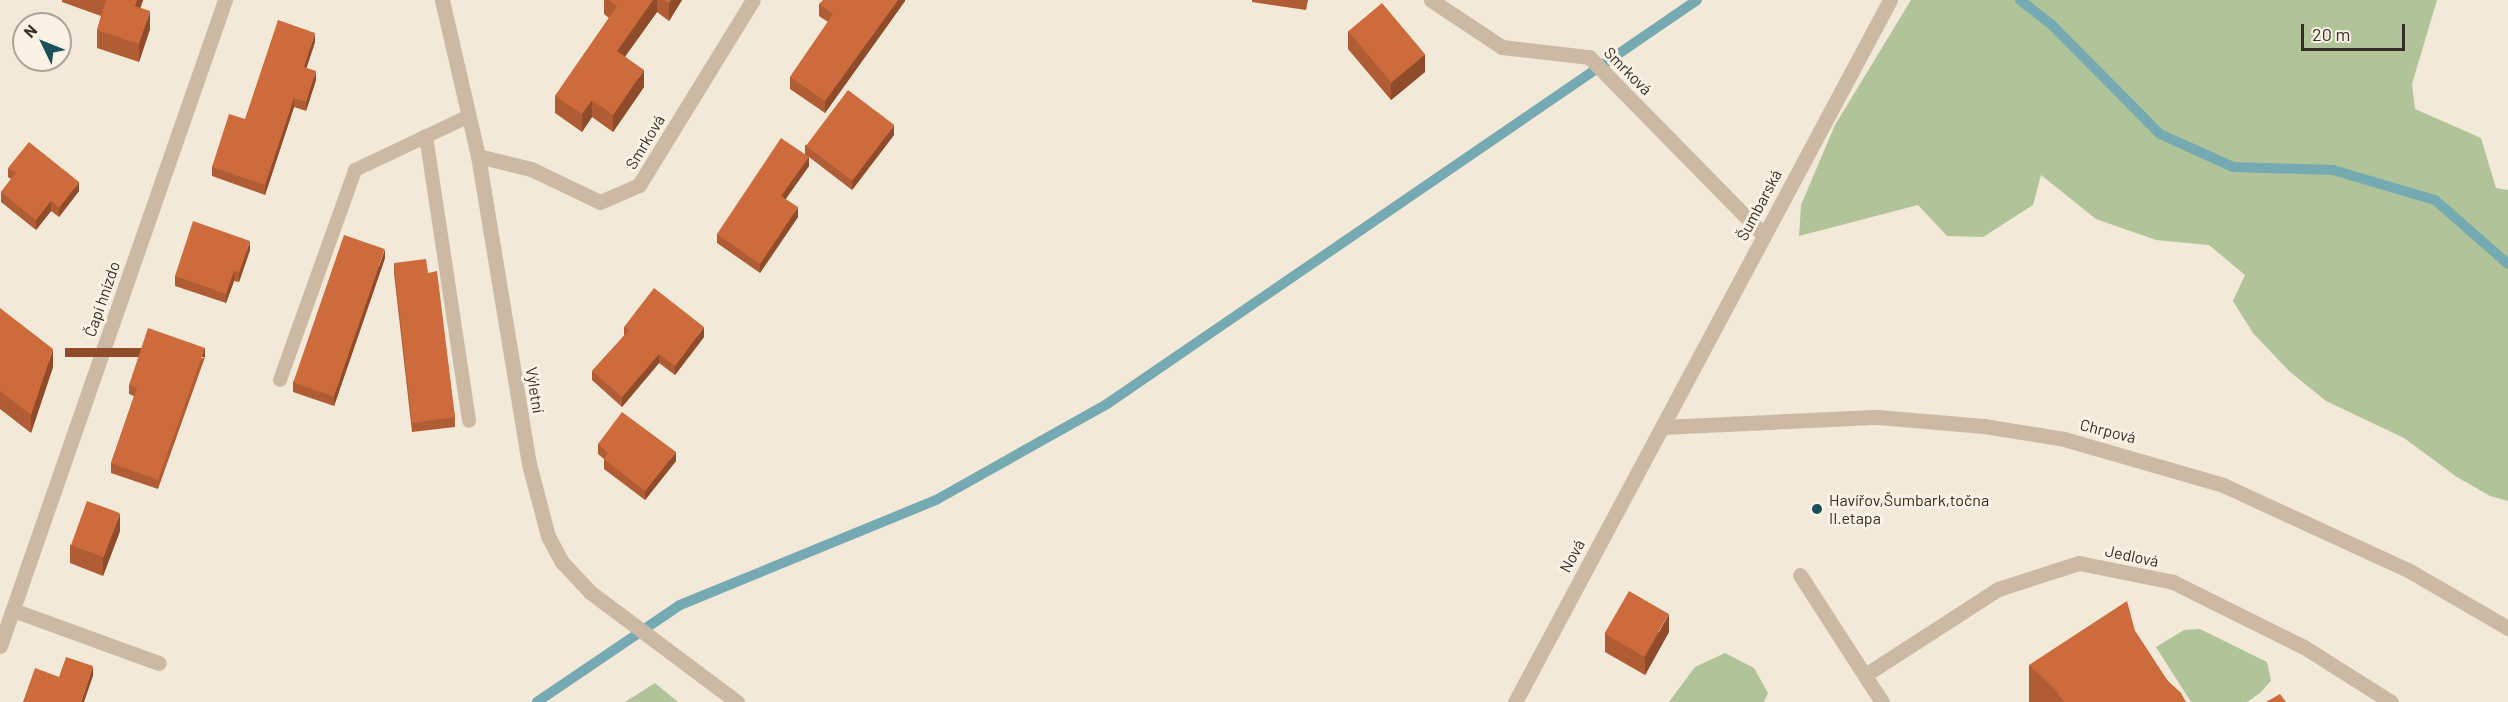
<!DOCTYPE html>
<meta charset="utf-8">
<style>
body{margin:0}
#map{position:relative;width:2508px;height:702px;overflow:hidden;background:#f3e9d9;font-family:Barlow,sans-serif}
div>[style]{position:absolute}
.green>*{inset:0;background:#b1c398}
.stream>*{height:10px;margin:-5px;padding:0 5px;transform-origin:5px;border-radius:5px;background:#76aab2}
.service>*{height:14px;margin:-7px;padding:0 7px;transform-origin:7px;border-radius:7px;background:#ccb9a4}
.minor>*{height:15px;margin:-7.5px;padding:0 7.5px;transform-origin:7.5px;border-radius:7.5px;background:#ccb9a4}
.wall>*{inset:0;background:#b05c34}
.shaded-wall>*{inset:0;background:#904b2a;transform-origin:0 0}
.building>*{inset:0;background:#cd6b3c;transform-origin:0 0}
.dots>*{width:16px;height:16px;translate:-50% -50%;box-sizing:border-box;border:3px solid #faf2e5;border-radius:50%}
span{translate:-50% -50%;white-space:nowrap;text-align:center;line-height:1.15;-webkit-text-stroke:6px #faf2e5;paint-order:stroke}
.street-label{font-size:16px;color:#362d26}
.poi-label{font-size:16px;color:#362d26}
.left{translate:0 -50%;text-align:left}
.north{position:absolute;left:12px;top:12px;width:60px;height:60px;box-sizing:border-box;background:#faf2e5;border:2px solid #aca399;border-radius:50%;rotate:313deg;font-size:16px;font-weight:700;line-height:24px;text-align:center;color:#362d26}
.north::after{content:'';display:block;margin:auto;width:21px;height:27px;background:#19515a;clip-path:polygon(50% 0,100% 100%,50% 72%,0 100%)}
.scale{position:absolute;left:2301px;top:24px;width:104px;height:27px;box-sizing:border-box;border:3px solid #362d26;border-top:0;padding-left:8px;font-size:18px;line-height:21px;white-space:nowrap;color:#362d26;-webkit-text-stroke:4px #faf2e5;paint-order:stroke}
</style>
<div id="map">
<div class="green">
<i style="clip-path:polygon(1911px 0,2437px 0,2412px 84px,2415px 109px,2481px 138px,2496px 188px,2508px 190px,2508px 501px,2490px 496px,2457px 477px,2404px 438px,2326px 401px,2289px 371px,2253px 333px,2233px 301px,2245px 275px,2209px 245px,2156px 240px,2096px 219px,2041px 175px,2033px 205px,1983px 237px,1947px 236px,1918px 205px,1799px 236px,1801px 205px,1835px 125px)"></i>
<i style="clip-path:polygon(2200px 629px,2267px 662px,2271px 681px,2260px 693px,2247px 702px,2191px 702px,2156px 647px,2184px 630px)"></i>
<i style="clip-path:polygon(1725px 653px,1754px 668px,1768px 693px,1764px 702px,1669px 702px,1695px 667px)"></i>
<i style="clip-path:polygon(655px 683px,678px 702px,625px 702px)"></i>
</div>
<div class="stream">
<i style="left:2020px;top:0;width:41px;rotate:38deg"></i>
<i style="left:2052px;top:25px;width:153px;rotate:45.3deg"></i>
<i style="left:2160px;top:134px;width:80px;rotate:24.3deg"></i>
<i style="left:2233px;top:167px;width:100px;rotate:1.7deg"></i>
<i style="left:2333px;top:170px;width:106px;rotate:16.4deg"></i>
<i style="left:2435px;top:200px;width:97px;rotate:41.2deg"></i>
<i style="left:646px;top:628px;width:41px;rotate:-34.1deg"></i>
<i style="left:680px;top:605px;width:277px;rotate:-22.3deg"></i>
<i style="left:936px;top:500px;width:196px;rotate:-29.3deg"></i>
<i style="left:1107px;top:404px;width:715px;rotate:-34.4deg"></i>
<i style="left:537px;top:702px;width:120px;rotate:-34.1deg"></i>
</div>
<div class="service">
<i style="left:426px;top:136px;width:288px;rotate:81.4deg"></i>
<i style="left:280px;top:380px;width:223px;rotate:-70.3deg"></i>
<i style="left:355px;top:170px;width:126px;rotate:-25.3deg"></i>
</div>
<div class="minor">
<i style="left:442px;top:0;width:160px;rotate:77deg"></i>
<i style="left:478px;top:156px;width:312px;rotate:80.6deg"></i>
<i style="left:529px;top:464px;width:74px;rotate:75.2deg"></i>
<i style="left:548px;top:536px;width:30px;rotate:62deg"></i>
<i style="left:562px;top:562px;width:41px;rotate:47deg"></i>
<i style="left:590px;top:592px;width:184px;rotate:36.8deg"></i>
<i style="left:1431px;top:0;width:85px;rotate:33.5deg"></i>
<i style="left:1502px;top:47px;width:88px;rotate:6.6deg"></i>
<i style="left:1589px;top:57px;width:248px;rotate:45.5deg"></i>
<i style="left:478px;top:156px;width:55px;rotate:13.8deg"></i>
<i style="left:531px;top:169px;width:76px;rotate:25.6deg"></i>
<i style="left:600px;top:202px;width:43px;rotate:-23.6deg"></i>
<i style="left:639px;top:185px;width:217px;rotate:-58.4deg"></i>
<i style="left:1662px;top:427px;width:216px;rotate:-2.7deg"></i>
<i style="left:1878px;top:417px;width:106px;rotate:4.9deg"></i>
<i style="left:1984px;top:426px;width:81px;rotate:9.2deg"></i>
<i style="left:2064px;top:439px;width:166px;rotate:16.1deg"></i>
<i style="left:2223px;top:485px;width:204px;rotate:24.7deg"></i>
<i style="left:2408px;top:570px;width:116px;rotate:30.1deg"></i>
<i style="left:1800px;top:575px;width:151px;rotate:57.2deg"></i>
<i style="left:13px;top:610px;width:155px;rotate:20deg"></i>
<i style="left:0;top:646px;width:684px;rotate:-70.8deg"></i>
<i style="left:1865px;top:675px;width:158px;rotate:-32.9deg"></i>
<i style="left:1998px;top:589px;width:85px;rotate:-17.8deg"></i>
<i style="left:2079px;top:563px;width:96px;rotate:11.4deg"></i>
<i style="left:2173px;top:582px;width:146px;rotate:26.4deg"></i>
<i style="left:2304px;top:647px;width:103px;rotate:32.3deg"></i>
<i style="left:1515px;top:702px;width:796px;rotate:-61.89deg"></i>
</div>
<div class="wall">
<i style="clip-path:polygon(62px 0,143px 0,140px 8px,150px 29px,139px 62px,97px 48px,97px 30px,101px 16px,62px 2px)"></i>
<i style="clip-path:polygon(604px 0,682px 0,669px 21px,657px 12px,625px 56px,644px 87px,613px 132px,592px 117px,582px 132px,555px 113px,555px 96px,609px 18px,604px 14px)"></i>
<i style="clip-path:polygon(905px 0,905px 1px,825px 113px,790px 89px,790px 77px,828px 22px,819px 16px,819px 4px)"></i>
<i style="clip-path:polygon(1252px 0,1308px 0,1306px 10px,1252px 2px)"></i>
<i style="clip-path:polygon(1348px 31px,1425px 72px,1391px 100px,1348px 49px)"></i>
<i style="clip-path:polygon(315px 42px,306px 68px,316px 80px,306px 111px,294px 107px,265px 195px,212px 176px,212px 167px,245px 119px)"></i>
<i style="clip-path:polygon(894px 135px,852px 190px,809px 157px,809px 166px,785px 199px,798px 217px,760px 273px,717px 243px,717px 234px,805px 154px,805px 145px)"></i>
<i style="clip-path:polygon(8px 168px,79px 191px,59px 217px,51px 211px,36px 230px,1px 202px,1px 192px,11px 179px,8px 177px)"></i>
<i style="clip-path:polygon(250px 250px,239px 282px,234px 281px,226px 303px,175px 286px,175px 276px)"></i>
<i style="clip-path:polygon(385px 258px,334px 406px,293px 392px,293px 382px)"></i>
<i style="clip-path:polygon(394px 263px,428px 273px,455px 417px,455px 427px,412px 432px,394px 273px)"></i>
<i style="clip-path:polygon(0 308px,53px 367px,31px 433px,0 409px)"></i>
<i style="clip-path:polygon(624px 327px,704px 337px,675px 375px,659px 363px,622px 407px,592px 380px,592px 371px,624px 336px)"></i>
<i style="clip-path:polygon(205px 357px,158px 489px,111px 473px,111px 463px,134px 396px,129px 394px,129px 385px)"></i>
<i style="clip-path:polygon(598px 444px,676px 461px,645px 500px,604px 469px,604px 459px,598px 454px)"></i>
<i style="clip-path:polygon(120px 531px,103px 576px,70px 563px,70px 545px)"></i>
<i style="clip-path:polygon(2135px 631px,2167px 680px,2186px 702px,2029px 702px,2029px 665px)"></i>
<i style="clip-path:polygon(1669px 632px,1645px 675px,1605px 652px,1605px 634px)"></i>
</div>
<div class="shaded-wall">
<i style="clip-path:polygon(137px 0,143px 0,135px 24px,135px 6px)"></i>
<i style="clip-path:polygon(653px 0,657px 0,657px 12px,617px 68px,617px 51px)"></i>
<i style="clip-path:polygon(671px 0,682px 0,669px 21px,669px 3px)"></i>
<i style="clip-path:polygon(898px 0,905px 0,905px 1px,825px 113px,825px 101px)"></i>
<i style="clip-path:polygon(150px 11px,150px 29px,139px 62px,139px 44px)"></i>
<i style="clip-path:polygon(315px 33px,315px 42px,304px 76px,304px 67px)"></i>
<i style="clip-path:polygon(1425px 54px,1425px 72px,1391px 100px,1391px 83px)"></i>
<i style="clip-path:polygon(644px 70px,644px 87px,613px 132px,613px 115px)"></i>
<i style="clip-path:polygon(316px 71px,316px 80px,306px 111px,306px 102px)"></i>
<i style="clip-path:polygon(294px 98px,294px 107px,265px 195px,265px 185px)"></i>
<i style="clip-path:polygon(592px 100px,592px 117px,582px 132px,582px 114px)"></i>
<i style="clip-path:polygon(894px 125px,894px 135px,852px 190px,852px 181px)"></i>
<i style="clip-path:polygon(809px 157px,809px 166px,781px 206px,781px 196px)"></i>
<i style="clip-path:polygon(79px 182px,79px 191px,59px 217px,59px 208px)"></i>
<i style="clip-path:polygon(51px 201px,51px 211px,36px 230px,36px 220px)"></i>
<i style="clip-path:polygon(798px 207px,798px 217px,760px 273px,760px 264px)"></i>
<i style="clip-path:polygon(250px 241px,250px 250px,239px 282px,239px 273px)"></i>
<i style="clip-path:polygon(385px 249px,385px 258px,334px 406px,334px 396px)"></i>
<i style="clip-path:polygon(234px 271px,234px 281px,226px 303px,226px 294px)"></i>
<i style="clip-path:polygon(704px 327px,704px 337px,675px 375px,675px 366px)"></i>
<i style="left:205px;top:348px;width:9px;height:140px;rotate:90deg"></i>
<i style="clip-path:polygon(53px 349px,53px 367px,31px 433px,31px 415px)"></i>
<i style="clip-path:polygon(659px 354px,659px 363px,622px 407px,622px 397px)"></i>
<i style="clip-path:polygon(676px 452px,676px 461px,645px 500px,645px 491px)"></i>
<i style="clip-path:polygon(120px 513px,120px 531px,103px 576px,103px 558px)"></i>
<i style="clip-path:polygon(1669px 614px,1669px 632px,1645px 675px,1645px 657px)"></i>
<i style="clip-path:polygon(93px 666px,93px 676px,84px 702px,81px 702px)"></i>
</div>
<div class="building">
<i style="clip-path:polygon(106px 0,137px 0,135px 6px,150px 11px,139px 44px,97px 30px)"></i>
<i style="clip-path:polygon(608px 0,653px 0,617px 51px,644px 70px,613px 115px,592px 100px,582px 114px,555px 96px,617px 6px)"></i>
<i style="clip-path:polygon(664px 0,671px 0,669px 3px)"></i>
<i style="clip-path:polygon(823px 0,898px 0,825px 101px,790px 77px,833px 14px,819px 4px)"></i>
<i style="left:1382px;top:3px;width:67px;height:44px;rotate:50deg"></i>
<i style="clip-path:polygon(278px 20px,315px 33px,304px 67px,316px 71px,306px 102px,294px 98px,265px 185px,212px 167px,229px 114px,245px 119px)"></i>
<i style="left:848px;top:90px;width:58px;height:70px;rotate:37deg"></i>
<i style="clip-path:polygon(781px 138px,809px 157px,781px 196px,798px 207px,760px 264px,717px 234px)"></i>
<i style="clip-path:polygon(29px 142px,79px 182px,59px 208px,51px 201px,36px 220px,1px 192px,16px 173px,8px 168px)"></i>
<i style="clip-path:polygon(193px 221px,250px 241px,239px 273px,234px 271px,226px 294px,175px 276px)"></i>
<i style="left:344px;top:235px;width:43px;height:156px;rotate:19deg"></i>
<i style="clip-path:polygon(426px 259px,428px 273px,437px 271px,455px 417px,412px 423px,394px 263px)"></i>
<i style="clip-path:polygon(654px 288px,704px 327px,675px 366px,659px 354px,622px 397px,592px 371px,629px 330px,624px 327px)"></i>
<i style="clip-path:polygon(0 308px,53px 349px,31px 415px,0 391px)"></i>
<i style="clip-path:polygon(148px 328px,205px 348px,158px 480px,111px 463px,137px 388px,129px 385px)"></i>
<i style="clip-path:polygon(622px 412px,676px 452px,645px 491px,604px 459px,608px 453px,598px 444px)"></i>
<i style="left:87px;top:501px;width:35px;height:47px;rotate:20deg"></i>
<i style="left:1629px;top:591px;width:46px;height:49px;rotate:30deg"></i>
<i style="clip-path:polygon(2127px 601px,2135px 631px,2167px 680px,2181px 693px,2186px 702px,2064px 702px,2054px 688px,2029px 665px)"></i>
<i style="clip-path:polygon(66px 657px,93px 666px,81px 702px,23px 702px,35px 668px,59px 677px)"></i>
<i style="clip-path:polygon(2280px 694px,2286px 702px,2266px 702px)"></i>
</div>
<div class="dots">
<i style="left:1817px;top:509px;background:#19515a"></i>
</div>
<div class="street-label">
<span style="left:1628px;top:71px;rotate:45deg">Smrková</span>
<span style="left:645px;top:142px;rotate:-59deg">Smrková</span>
<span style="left:1759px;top:205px;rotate:-62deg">Šumbarská</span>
<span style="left:102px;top:299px;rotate:-71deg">Čapí hnízdo</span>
<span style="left:535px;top:390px;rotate:81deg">Výletní</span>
<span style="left:2108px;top:431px;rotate:14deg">Chrpová</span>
<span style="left:1572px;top:556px;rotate:-62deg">Nová</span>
<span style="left:2132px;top:556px;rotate:12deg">Jedlová</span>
</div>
<div class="poi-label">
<span class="left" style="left:1829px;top:509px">Havířov,Šumbark,točna<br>II.etapa</span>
</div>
<div class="north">N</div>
<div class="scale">20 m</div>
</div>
